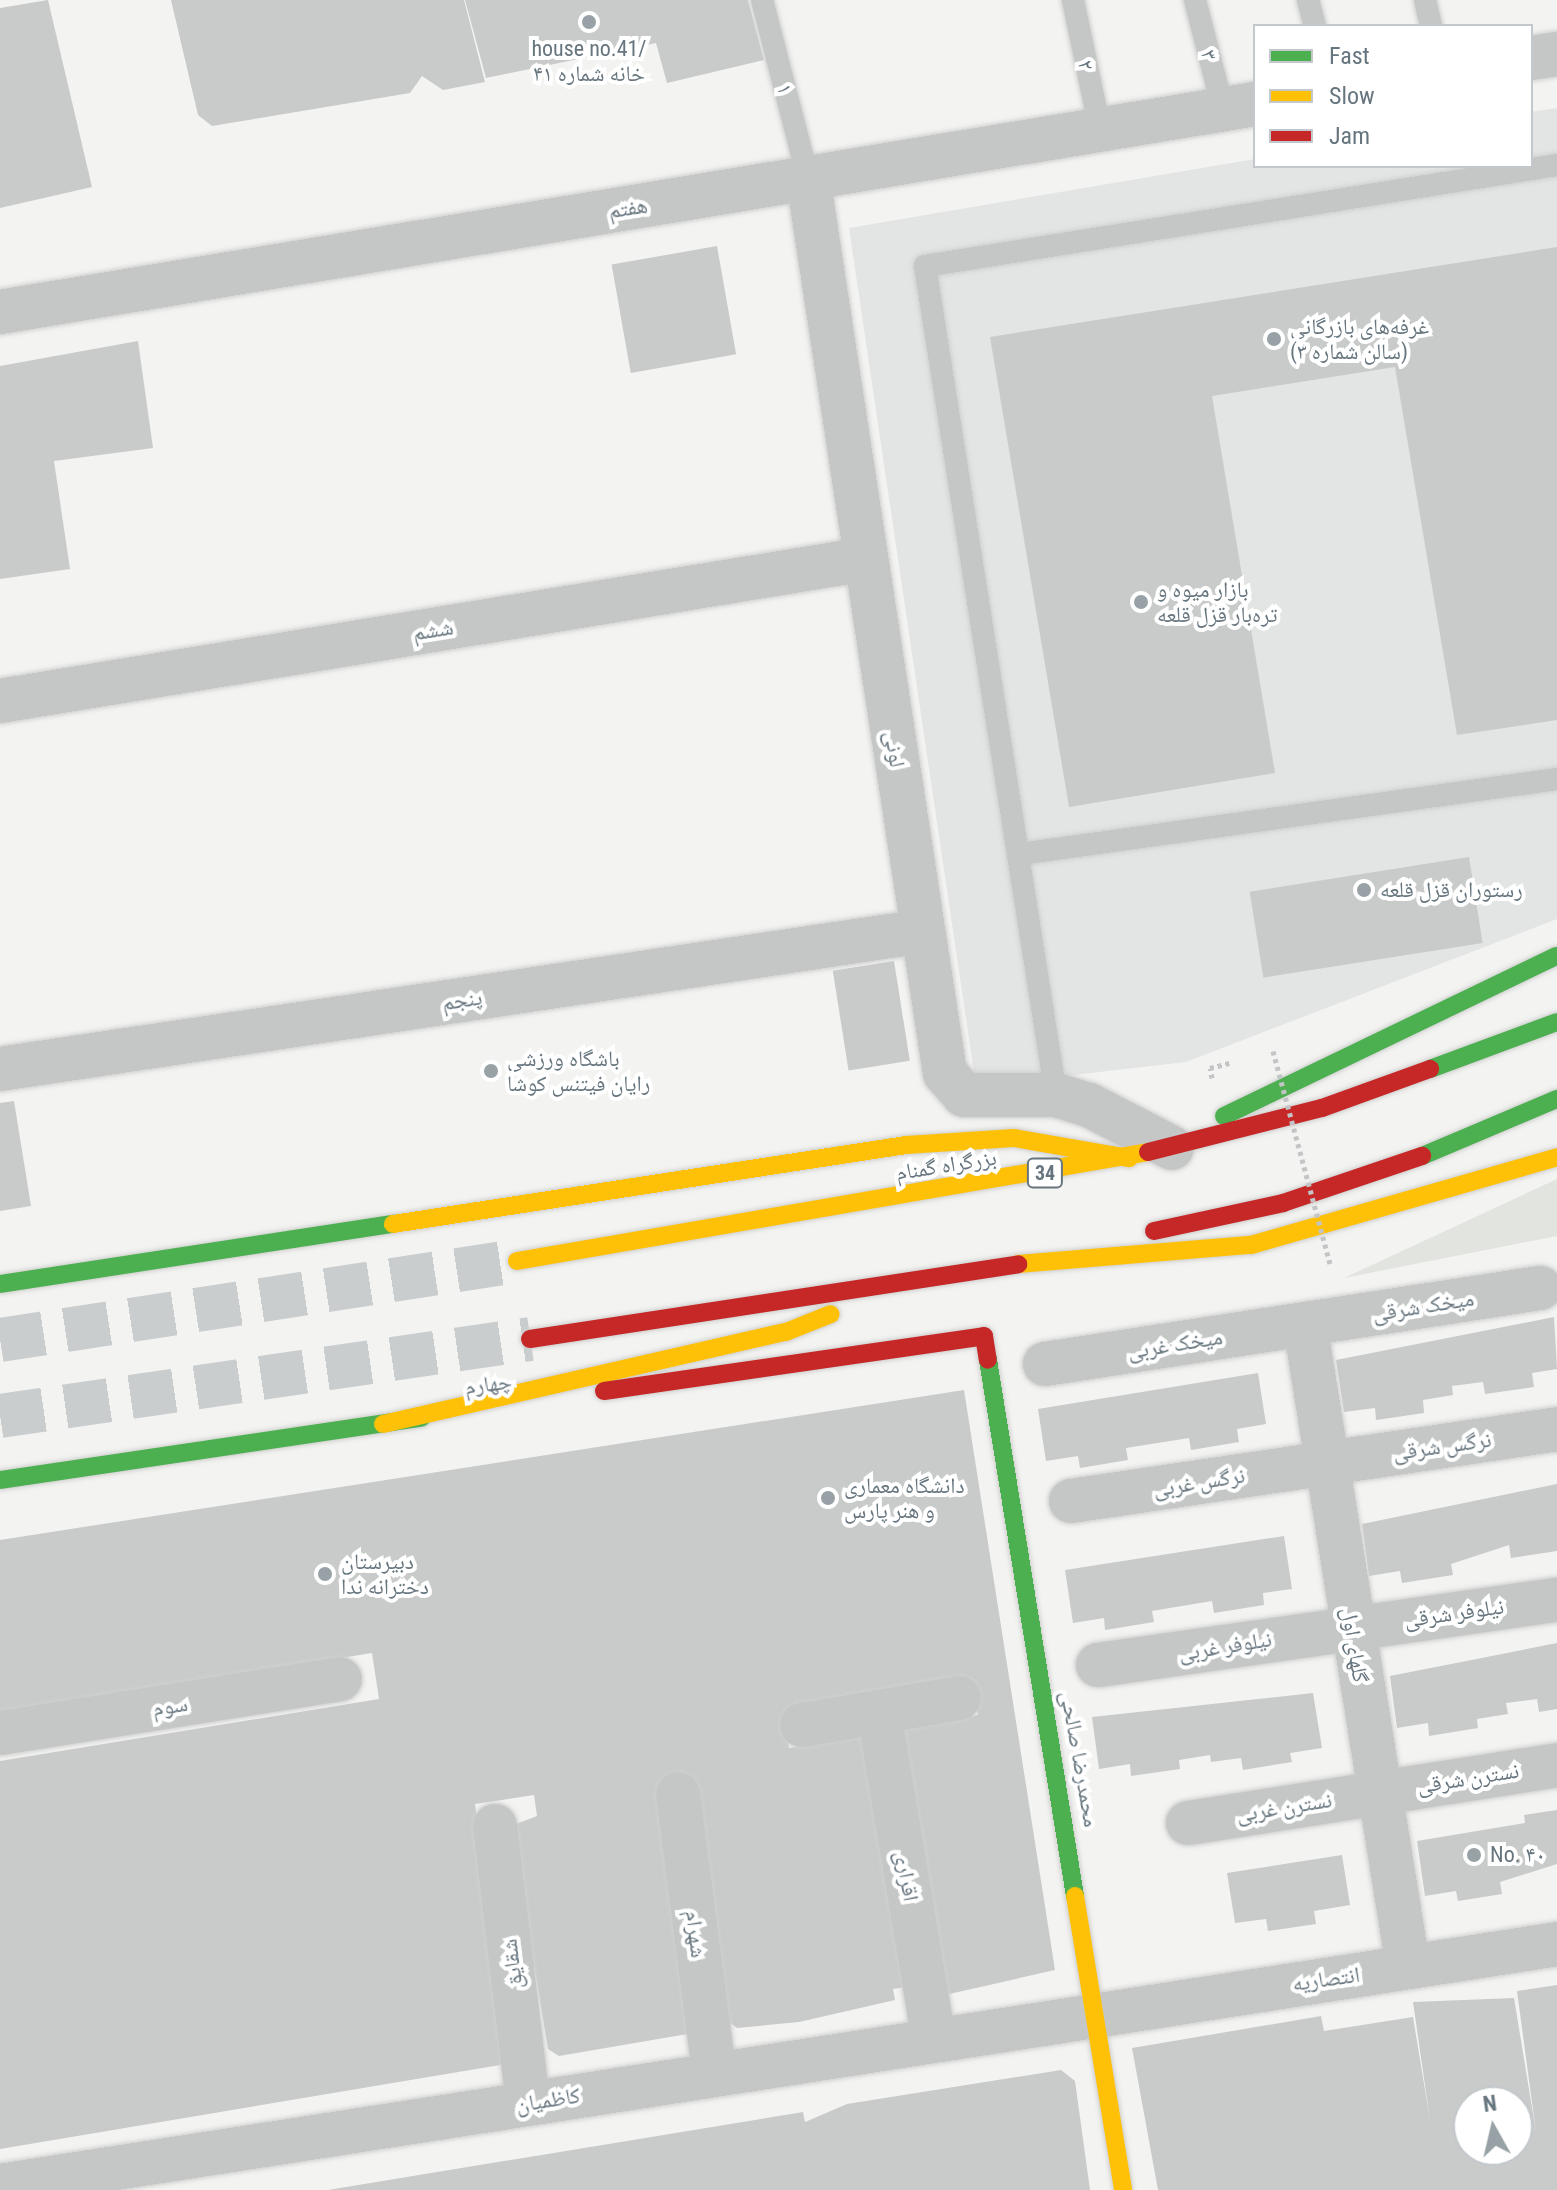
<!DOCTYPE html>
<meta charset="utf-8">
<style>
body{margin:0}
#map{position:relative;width:1557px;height:2190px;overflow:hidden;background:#f3f3f1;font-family:"Roboto Condensed","Noto Naskh Arabic",sans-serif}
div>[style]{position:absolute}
.built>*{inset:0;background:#e3e4e4}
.green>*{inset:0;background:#e2e4df}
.building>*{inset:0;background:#c9caca;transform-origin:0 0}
.highway-tunnel>*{height:44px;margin-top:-22px;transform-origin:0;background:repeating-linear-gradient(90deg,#c9cdce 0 44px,transparent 0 66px)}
.path>*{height:5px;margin-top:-2.5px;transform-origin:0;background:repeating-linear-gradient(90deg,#c3c4c5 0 4px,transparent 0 8px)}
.roads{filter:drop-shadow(0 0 2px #cfcfcf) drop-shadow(0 0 2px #cfcfcf)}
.lane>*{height:22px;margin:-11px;padding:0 11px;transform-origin:11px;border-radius:11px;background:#c5c7c7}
.street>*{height:44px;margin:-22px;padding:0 22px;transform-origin:22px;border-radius:22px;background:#c5c7c7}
.fast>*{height:18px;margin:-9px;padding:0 9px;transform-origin:9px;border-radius:9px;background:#4caf50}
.slow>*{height:18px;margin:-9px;padding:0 9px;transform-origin:9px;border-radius:9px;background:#ffc107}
.jam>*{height:18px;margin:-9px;padding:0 9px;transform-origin:9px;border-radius:9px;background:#c62828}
.path-bridge>*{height:5px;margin-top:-2.5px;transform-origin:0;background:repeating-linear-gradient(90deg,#c3c4c5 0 4px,transparent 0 8px)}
.dots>*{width:22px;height:22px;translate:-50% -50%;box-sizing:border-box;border:4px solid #fff;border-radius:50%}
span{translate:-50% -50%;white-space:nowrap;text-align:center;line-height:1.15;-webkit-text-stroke:8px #fff;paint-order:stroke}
.shield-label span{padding:2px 6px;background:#fff;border:2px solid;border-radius:6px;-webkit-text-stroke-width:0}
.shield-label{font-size:20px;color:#66757e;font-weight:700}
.poi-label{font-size:22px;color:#66757e}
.left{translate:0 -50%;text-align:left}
.street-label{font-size:22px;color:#66757e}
.legend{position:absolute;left:1253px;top:24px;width:280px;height:144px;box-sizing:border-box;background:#fff;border:2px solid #c2c8cb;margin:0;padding:10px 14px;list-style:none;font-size:24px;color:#66757e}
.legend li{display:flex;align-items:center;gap:16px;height:40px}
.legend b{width:40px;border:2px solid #c2c8cb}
.north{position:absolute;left:1453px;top:2086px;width:80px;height:80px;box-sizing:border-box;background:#fff;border:2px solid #c2c8cb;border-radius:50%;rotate:352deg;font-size:22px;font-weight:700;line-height:32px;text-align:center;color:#66757e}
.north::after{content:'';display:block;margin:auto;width:28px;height:36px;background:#97a1a6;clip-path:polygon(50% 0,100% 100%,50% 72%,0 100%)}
</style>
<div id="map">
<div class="built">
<i style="clip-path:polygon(1557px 108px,1557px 919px,1186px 1062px,976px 1086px,849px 228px,1255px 159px,1255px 166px,1531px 166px,1531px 112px)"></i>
</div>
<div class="green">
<i style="clip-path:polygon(1557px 1179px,1557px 1236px,1344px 1278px)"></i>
</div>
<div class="building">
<i style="clip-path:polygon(48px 0,92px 187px,0 208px,0 8px)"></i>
<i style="clip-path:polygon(171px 0,464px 0,485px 82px,443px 90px,422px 76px,410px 93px,212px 126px,198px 115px)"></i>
<i style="clip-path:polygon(465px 0,748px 0,764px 60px,667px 83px,656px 43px,486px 78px)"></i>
<i style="left:717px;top:246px;width:110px;height:107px;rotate:80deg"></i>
<i style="clip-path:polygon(1557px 247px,1557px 720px,1457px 735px,1395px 367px,1212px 396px,1275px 773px,1069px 807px,990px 337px)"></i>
<i style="clip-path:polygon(138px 341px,153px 448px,54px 461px,70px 569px,0 579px,0 366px)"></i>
<i style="left:1469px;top:857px;width:87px;height:222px;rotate:81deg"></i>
<i style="left:894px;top:961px;width:101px;height:62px;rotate:81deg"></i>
<i style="clip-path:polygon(14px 1101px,31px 1206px,0 1211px,0 1103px)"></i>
<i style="clip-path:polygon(1554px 1317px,1557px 1369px,1532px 1373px,1534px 1387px,1485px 1394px,1483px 1382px,1452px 1386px,1453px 1395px,1423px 1400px,1424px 1413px,1376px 1420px,1375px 1408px,1344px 1412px,1336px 1360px)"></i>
<i style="clip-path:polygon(1258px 1373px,1266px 1424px,1237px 1429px,1239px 1442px,1191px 1450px,1189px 1438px,1126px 1448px,1128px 1460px,1080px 1468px,1078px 1456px,1046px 1461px,1038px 1409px)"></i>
<i style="clip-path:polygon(964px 1390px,1055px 1970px,945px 1995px,900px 1728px,978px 1715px,973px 1684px,784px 1713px,789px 1748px,867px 1736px,906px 1987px,893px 1989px,895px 2000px,799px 2022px,737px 2028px,726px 2020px,705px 2031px,559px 2056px,548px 2049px,511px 1826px,537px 1816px,534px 1795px,475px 1804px,510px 2055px,500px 2065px,0 2149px,0 1761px,379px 1699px,372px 1653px,0 1713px,0 1540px)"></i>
<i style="clip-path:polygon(1557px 1484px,1557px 1551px,1511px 1558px,1509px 1545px,1451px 1564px,1453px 1575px,1402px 1583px,1400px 1571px,1369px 1576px,1362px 1524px)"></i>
<i style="clip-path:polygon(1284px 1536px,1292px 1589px,1263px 1593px,1264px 1605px,1214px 1613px,1212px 1601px,1152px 1611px,1154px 1622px,1105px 1630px,1104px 1618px,1073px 1623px,1065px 1570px)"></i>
<i style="clip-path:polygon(1557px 1643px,1557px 1709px,1539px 1712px,1537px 1699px,1506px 1703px,1508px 1714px,1477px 1719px,1478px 1728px,1429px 1736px,1428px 1723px,1397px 1728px,1390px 1676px)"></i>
<i style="clip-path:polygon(1313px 1693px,1322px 1748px,1290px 1753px,1292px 1762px,1243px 1770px,1241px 1758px,1211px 1762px,1210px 1755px,1179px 1760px,1180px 1769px,1131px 1776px,1130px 1764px,1099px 1769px,1092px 1717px)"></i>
<i style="clip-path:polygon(1557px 1810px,1557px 1864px,1500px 1882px,1502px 1894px,1458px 1901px,1456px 1891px,1425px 1896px,1417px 1841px,1525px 1823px,1524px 1815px)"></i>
<i style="clip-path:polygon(1342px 1855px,1350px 1905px,1314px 1911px,1316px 1924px,1268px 1931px,1266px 1919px,1235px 1923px,1227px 1873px)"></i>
<i style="clip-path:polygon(evenodd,1557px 1985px,1557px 2190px,1158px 2190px,1132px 2048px,1321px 2016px,1324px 2031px,1413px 2017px,1430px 2120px,1413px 2002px,1514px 1998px,1536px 2132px,1517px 1991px,1557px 1985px,1469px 2102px,1517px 2102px,1517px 2150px,1469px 2150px,1469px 2102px)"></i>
<i style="clip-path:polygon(1061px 2070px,1075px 2081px,1090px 2190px,328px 2190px,803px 2112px,805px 2122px,847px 2104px)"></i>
</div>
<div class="highway-tunnel">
<i style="left:0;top:1340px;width:523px;rotate:-8.69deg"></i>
<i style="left:0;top:1416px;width:536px;rotate:-8.27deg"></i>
</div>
<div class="path">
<i style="left:1212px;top:1078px;width:10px;rotate:-101deg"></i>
<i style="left:1210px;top:1068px;width:20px;rotate:-15deg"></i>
</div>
<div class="roads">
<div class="lane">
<i style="left:762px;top:0;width:184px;rotate:75.5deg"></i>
<i style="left:1073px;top:0;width:132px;rotate:78.2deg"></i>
<i style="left:1195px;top:0;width:113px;rotate:75.6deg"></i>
<i style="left:1308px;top:0;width:27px;rotate:75deg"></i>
<i style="left:1425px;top:0;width:27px;rotate:77deg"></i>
<i style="left:1020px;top:854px;width:542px;rotate:-7.95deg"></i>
<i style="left:1056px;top:1095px;width:839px;rotate:-98.98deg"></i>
<i style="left:925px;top:266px;width:640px;rotate:-9.08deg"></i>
</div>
<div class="street">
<i style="left:1531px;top:58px;width:26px;rotate:-9deg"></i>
<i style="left:808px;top:178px;width:905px;rotate:81.3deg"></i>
<i style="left:945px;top:1073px;width:29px;rotate:49deg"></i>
<i style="left:964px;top:1095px;width:92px"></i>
<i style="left:1056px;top:1095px;width:34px;rotate:17deg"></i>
<i style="left:1089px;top:1105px;width:93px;rotate:27.4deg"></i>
<i style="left:0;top:312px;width:1272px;rotate:-9.41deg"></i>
<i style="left:0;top:701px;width:878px;rotate:-9.31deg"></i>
<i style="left:0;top:1069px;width:933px;rotate:-8.5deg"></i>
<i style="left:1305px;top:1324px;width:650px;rotate:80.89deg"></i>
<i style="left:1045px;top:1364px;width:501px;rotate:-8.73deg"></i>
<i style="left:1071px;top:1501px;width:491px;rotate:-8.4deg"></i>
<i style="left:1098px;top:1665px;width:464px;rotate:-8.1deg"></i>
<i style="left:879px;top:1712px;width:81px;rotate:-9.9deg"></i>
<i style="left:802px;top:1725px;width:78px;rotate:-9.6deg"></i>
<i style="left:879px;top:1712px;width:332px;rotate:80.5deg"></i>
<i style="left:0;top:1733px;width:344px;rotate:-9deg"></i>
<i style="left:678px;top:1794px;width:281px;rotate:82.6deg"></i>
<i style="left:1188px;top:1823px;width:374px;rotate:-8.9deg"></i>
<i style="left:495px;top:1826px;width:279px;rotate:83.2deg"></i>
<i style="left:0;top:2186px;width:1576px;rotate:-8.83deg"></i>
</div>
<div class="fast">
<i style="left:1430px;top:1069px;width:135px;rotate:-20.3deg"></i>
<i style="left:1224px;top:1116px;width:369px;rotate:-25.7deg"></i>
<i style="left:1422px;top:1156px;width:147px;rotate:-22.9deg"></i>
<i style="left:0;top:1284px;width:398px;rotate:-8.7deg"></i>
<i style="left:988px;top:1360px;width:543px;rotate:80.78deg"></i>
<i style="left:0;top:1480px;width:426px;rotate:-8.4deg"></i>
</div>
<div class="slow">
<i style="left:393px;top:1224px;width:519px;rotate:-8.75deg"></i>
<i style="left:906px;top:1145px;width:108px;rotate:-3.7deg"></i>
<i style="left:1014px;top:1138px;width:117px;rotate:9.9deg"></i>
<i style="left:517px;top:1261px;width:640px;rotate:-9.8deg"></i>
<i style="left:1018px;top:1264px;width:234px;rotate:-4.7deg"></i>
<i style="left:1251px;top:1245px;width:318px;rotate:-16deg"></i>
<i style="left:383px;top:1424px;width:413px;rotate:-12.9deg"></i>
<i style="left:786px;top:1332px;width:48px;rotate:-21.8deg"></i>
<i style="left:1075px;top:1896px;width:298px;rotate:80.7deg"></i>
</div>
<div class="jam">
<i style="left:1148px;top:1152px;width:179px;rotate:-14.2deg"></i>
<i style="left:1322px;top:1108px;width:115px;rotate:-19.9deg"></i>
<i style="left:1154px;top:1231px;width:132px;rotate:-12.2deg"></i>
<i style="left:1283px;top:1203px;width:147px;rotate:-18.7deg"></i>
<i style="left:530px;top:1339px;width:494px;rotate:-8.7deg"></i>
<i style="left:604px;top:1391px;width:384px;rotate:-8.2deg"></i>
<i style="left:984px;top:1336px;width:24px;rotate:81deg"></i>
</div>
</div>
<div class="path-bridge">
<i style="left:1273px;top:1051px;width:224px;rotate:75deg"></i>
</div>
<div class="dots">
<i style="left:589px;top:22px;background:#97a1a6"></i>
<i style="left:1274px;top:339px;background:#97a1a6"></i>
<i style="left:1141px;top:602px;background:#97a1a6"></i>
<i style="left:1364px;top:890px;background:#97a1a6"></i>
<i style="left:491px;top:1071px;background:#97a1a6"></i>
<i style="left:828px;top:1498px;background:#97a1a6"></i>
<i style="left:325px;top:1574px;background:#97a1a6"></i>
<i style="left:1474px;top:1855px;background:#97a1a6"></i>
</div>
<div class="shield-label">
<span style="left:1045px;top:1173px">34</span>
</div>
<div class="poi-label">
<span style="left:589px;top:61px">house no.41/<br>خانه شماره ۴۱</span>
<span class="left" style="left:1290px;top:339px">غرفه‌های بازرگانی<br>(سالن شماره ۳)</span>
<span class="left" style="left:1157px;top:602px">بازار میوه و<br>تره‌بار قزل قلعه</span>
<span class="left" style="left:1380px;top:890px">رستوران قزل قلعه</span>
<span class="left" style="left:507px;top:1071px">باشگاه ورزشی<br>رایان فیتنس کوشا</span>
<span class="left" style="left:844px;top:1498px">دانشگاه معماری<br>و هنر پارس</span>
<span class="left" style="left:341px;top:1574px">دبیرستان<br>دخترانه ندا</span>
<span class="left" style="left:1490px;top:1855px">No. ۴۰</span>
</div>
<div class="street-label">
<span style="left:1209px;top:55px;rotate:76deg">۳</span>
<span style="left:1086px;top:65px;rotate:78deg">۲</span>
<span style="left:785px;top:89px;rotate:76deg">۱</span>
<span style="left:628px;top:208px;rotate:-9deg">هفتم</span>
<span style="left:433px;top:630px;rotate:-9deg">ششم</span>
<span style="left:895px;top:749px;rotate:81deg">لونی</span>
<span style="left:462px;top:1000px;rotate:-9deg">پنجم</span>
<span style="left:946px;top:1165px;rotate:-9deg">بزرگراه گمنام</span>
<span style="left:1423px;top:1306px;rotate:-9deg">میخک شرقی</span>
<span style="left:1175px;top:1344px;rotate:-9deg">میخک غربی</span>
<span style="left:488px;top:1384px;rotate:-8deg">چهارم</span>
<span style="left:1442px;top:1446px;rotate:-8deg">نرگس شرقی</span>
<span style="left:1199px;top:1482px;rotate:-9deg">نرگس غربی</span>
<span style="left:1454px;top:1613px;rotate:-8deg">نیلوفر شرقی</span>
<span style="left:1355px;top:1645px;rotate:81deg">گلهای اول</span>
<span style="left:1225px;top:1646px;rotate:-9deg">نیلوفر غربی</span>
<span style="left:170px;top:1706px;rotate:-9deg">سوم</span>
<span style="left:1080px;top:1759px;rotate:80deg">محمدرضا صالحی</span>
<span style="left:1468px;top:1778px;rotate:-9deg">نسترن شرقی</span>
<span style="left:1284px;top:1807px;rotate:-9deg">نسترن غربی</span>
<span style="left:907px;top:1876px;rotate:80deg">اقراری</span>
<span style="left:696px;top:1934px;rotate:83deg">شهرام</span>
<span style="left:512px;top:1964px;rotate:-97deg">شقایق</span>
<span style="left:1326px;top:1979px;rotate:-8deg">انتصاریه</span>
<span style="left:548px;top:2100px;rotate:-9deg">کاظمیان</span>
</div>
<ul class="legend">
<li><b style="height:10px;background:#4caf50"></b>Fast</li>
<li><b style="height:10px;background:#ffc107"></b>Slow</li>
<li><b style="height:10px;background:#c62828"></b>Jam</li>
</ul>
<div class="north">N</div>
</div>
